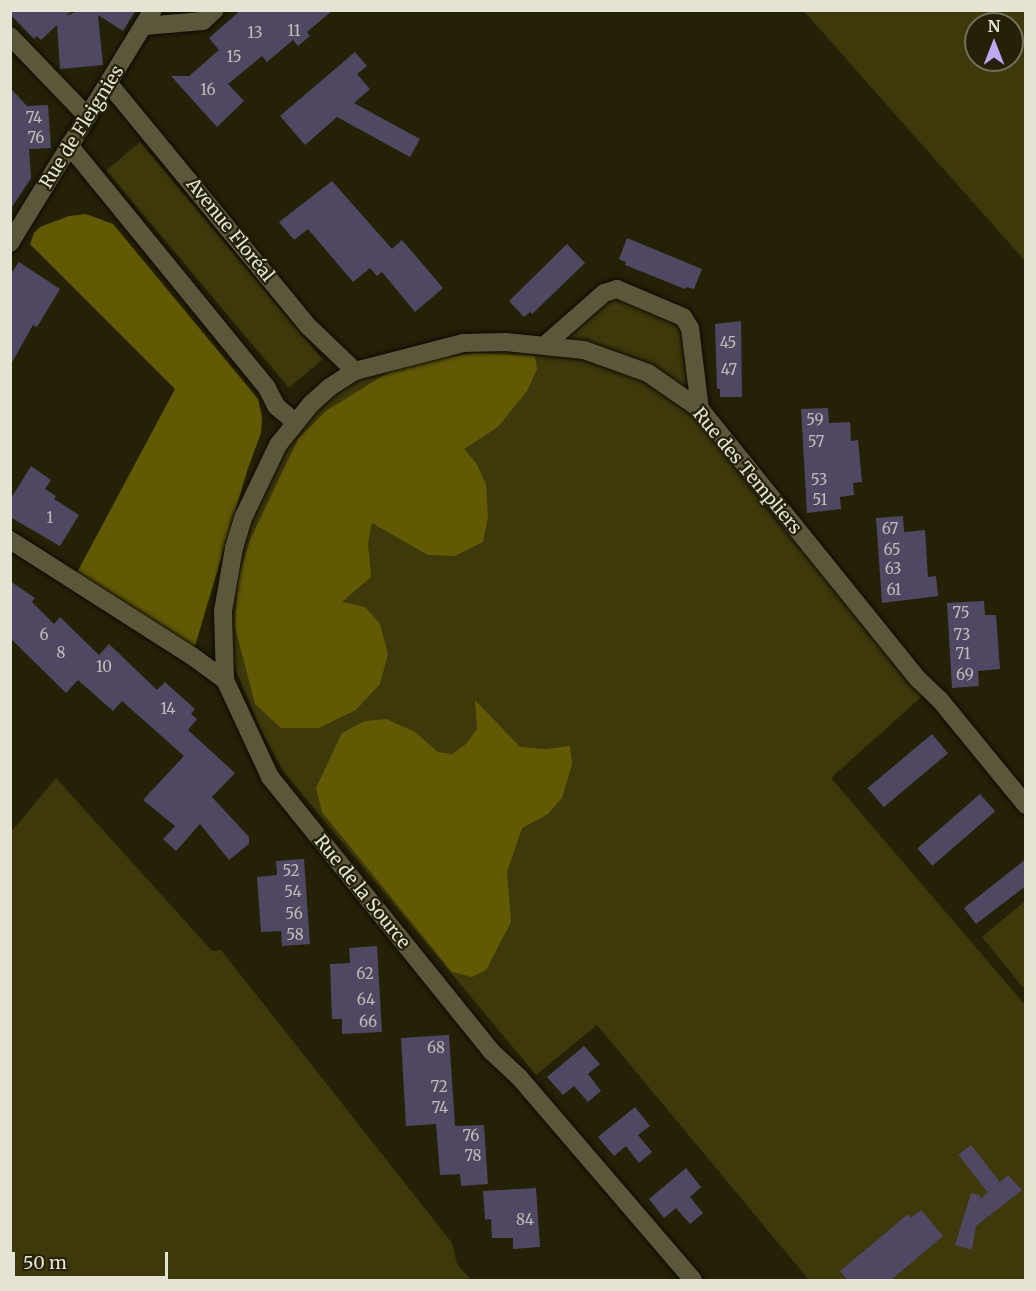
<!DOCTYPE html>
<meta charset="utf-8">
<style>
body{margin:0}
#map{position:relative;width:1036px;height:1291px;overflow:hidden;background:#242107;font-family:Merriweather,serif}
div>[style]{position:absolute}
.green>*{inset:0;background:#3e390b;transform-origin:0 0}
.forest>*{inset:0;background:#625905}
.building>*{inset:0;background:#504862;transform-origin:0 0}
.roads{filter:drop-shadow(0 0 2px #0e0a00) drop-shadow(0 0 2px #0e0a00)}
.minor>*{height:18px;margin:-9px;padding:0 9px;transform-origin:9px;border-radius:9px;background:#5a573b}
span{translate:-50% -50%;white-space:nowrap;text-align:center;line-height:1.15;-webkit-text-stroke:4.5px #242107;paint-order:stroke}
.number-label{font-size:15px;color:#c0bcb7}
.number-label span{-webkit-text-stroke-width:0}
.street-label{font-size:18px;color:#e5e3d3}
.frame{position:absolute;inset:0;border:12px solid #e5e3d3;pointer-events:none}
.north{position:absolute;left:964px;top:12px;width:60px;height:60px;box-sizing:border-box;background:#242107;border:2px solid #716f59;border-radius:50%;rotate:0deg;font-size:16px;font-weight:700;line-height:24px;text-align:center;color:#e5e3d3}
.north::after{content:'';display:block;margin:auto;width:21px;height:27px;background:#bfa8f4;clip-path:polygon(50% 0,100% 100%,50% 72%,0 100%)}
.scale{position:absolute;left:12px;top:1252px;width:156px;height:27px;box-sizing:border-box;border:3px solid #e5e3d3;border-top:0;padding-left:8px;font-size:18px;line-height:21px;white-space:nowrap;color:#e5e3d3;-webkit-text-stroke:4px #242107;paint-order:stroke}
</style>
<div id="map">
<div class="green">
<i style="clip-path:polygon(evenodd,804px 11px,1025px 11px,1025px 261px,863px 78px,804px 11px,976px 24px,1012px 24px,1012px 60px,976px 60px,976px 24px)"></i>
<i style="left:140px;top:142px;width:284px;height:44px;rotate:50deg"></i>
<i style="clip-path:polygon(604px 293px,683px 317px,700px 410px,929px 690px,831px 778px,1025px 1005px,1025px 1280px,809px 1280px,597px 1025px,536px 1075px,284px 772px,262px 732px,225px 644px,223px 611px,259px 481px,330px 387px,463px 343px,546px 344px)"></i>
<i style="clip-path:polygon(56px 778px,212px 951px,221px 950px,452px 1243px,457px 1264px,471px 1280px,11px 1280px,11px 832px)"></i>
<i style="clip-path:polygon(1025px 901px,1025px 990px,982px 937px)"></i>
</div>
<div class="forest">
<i style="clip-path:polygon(86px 214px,113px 224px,258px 399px,262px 417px,261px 433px,248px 468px,192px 656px,73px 580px,175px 389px,30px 244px,34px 233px,40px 227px,69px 216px)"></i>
<i style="clip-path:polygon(476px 353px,535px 356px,537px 369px,527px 391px,498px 427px,464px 449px,476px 463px,486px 484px,488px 517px,483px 542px,455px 556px,428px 555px,372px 523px,368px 543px,371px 577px,342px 602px,365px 607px,380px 624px,388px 654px,380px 684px,356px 710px,319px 728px,281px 728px,255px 704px,235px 627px,238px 579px,250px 540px,298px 439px,326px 411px,389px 372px,427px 360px)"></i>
<i style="clip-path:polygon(475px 700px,520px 747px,545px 749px,570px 746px,572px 764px,562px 798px,548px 814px,522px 828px,507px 872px,511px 922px,486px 970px,472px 977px,452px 972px,322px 812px,316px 788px,342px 733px,365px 721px,386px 719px,415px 732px,438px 752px,452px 754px,466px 744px,477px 729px)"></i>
</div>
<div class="building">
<i style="clip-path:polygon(10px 10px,72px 10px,66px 16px,80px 10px,136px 10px,123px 31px,98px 15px,103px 65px,60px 69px,57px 25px,41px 40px,37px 36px,34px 39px,10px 14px)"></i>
<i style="clip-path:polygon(241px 10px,333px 10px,307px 32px,310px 36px,298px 46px,293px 40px,267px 62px,262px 56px,228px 84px,244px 101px,217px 127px,171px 76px,189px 76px,219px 50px,209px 38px)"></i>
<i style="clip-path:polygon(355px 52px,367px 66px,357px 74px,370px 89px,354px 103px,420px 139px,410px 157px,337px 117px,305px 145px,280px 116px)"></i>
<i style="clip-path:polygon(10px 88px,27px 106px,48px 105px,51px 148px,29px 149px,31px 178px,10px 210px)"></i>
<i style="clip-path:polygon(332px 181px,392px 249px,402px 240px,443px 288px,415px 312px,382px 272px,377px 276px,370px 268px,353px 282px,308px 229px,294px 240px,279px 222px)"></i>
<i style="clip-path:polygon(627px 238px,702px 269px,694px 289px,687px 287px,685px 289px,625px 265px,626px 262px,619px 259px)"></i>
<i style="clip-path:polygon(567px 244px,585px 263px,532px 314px,530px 312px,524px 317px,509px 301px)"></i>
<i style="clip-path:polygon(19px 262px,60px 289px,37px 327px,33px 325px,10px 366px,10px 275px)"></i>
<i style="clip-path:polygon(741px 321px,742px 397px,720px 397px,720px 389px,717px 389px,715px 324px)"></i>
<i style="clip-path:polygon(828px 408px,829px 423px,850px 422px,851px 441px,858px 440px,862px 482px,853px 483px,854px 495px,840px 497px,841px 509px,807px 513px,801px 409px)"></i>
<i style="clip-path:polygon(31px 466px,51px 480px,45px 489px,56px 496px,54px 499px,79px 515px,60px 546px,10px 517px,10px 500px)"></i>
<i style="clip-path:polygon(903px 516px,904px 532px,925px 530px,928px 577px,936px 576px,938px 596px,882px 603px,876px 518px)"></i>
<i style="clip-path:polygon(10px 581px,35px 598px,32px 602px,54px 624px,60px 617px,99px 655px,109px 644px,157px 690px,165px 682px,195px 709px,191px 714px,197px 719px,188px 730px,235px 773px,212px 797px,249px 837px,249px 844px,229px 860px,200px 824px,176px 851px,163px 839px,175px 826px,143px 800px,184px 756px,122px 701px,113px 711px,78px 680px,66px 693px,10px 638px)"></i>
<i style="clip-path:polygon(984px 601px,985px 615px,996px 615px,1000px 669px,978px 671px,979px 686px,952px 688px,947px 603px)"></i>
<i style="left:932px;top:734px;width:25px;height:84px;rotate:50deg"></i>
<i style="left:980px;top:794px;width:23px;height:83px;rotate:49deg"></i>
<i style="clip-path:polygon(304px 859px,310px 944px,282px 946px,281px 931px,261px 932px,257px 877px,277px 875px,276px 861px)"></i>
<i style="clip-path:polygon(1026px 859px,1026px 886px,976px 924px,964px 908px)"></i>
<i style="clip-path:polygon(377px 946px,382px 1032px,342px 1034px,342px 1019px,332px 1019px,330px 964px,350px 963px,349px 948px)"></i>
<i style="clip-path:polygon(449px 1035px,455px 1126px,484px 1125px,488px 1184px,461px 1186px,460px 1174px,440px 1175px,436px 1124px,406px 1126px,401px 1038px)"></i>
<i style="clip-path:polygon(584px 1046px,600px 1064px,588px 1074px,601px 1091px,588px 1102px,574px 1086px,563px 1095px,547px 1077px)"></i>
<i style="clip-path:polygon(635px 1107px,650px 1126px,638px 1135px,652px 1152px,639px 1163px,626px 1146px,614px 1156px,598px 1137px)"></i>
<i style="left:971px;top:1145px;width:47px;height:16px;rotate:52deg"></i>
<i style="clip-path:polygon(686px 1168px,701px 1187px,690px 1197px,703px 1213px,690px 1224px,676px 1208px,664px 1218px,649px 1199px)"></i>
<i style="clip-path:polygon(1008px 1175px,1022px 1190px,976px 1226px,972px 1250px,955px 1245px,971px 1193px,980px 1195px,980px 1199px)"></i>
<i style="clip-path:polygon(536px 1188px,540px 1247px,513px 1249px,513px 1238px,492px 1238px,491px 1219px,485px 1220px,483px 1191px)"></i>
<i style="clip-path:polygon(921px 1210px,943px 1236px,890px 1281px,848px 1281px,840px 1271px,908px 1214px,911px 1218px)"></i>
</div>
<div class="roads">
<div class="minor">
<i style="left:144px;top:26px;width:59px;rotate:-4.8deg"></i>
<i style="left:203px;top:21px;width:16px;rotate:-43deg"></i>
<i style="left:10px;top:36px;width:112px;rotate:46.1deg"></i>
<i style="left:110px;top:85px;width:313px;rotate:50.6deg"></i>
<i style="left:309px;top:327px;width:64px;rotate:43.7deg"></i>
<i style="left:69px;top:145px;width:313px;rotate:50.8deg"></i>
<i style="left:267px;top:388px;width:20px;rotate:63deg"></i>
<i style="left:276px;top:406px;width:25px;rotate:40deg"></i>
<i style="left:10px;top:243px;width:273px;rotate:-58.5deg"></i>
<i style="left:546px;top:344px;width:77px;rotate:-41.3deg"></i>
<i style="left:604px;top:293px;width:14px;rotate:-17deg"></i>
<i style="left:617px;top:289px;width:72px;rotate:23deg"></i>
<i style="left:683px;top:317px;width:13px;rotate:58deg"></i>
<i style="left:690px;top:328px;width:82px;rotate:83deg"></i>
<i style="left:10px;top:540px;width:216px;rotate:32.5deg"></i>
<i style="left:192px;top:656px;width:41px;rotate:36deg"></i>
<i style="left:225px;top:680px;width:107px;rotate:65.1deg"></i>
<i style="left:270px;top:777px;width:352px;rotate:51.1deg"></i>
<i style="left:491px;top:1051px;width:38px;rotate:43deg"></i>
<i style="left:519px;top:1077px;width:267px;rotate:49.4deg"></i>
<i style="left:225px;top:680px;width:69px;rotate:-91.7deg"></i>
<i style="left:223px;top:611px;width:64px;rotate:-80.1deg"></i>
<i style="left:234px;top:548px;width:34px;rotate:-73deg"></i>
<i style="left:244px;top:516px;width:79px;rotate:-64.4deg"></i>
<i style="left:278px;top:445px;width:53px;rotate:-51.2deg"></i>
<i style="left:311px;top:404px;width:25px;rotate:-42deg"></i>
<i style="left:330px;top:387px;width:30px;rotate:-33deg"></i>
<i style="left:355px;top:371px;width:112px;rotate:-14.5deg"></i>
<i style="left:463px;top:343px;width:43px;rotate:-1.3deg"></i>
<i style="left:506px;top:342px;width:78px;rotate:5.9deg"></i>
<i style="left:584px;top:350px;width:68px;rotate:19.8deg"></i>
<i style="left:648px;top:373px;width:63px;rotate:34.7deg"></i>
<i style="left:700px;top:409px;width:347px;rotate:51.1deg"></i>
<i style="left:918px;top:679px;width:30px;rotate:44deg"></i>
<i style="left:940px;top:700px;width:136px;rotate:50.7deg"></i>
</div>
</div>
<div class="number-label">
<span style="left:294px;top:31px">11</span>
<span style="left:255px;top:33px">13</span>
<span style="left:234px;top:57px">15</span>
<span style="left:208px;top:90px">16</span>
<span style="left:34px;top:118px">74</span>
<span style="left:36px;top:138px">76</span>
<span style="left:728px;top:343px">45</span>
<span style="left:729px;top:370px">47</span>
<span style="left:815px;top:420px">59</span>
<span style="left:816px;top:442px">57</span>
<span style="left:819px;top:480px">53</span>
<span style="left:820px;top:500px">51</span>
<span style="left:50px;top:518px">1</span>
<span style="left:890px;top:529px">67</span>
<span style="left:892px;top:550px">65</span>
<span style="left:893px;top:569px">63</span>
<span style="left:894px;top:590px">61</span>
<span style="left:961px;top:613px">75</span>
<span style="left:44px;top:635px">6</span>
<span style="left:962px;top:635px">73</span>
<span style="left:61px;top:653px">8</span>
<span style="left:963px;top:654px">71</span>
<span style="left:104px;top:667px">10</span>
<span style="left:965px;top:675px">69</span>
<span style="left:168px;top:709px">14</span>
<span style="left:291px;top:871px">52</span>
<span style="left:293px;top:892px">54</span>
<span style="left:294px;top:914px">56</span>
<span style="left:295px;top:935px">58</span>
<span style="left:365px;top:974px">62</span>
<span style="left:366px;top:1000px">64</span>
<span style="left:368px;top:1022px">66</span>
<span style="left:436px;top:1048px">68</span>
<span style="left:439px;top:1087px">72</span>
<span style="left:440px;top:1108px">74</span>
<span style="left:471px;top:1136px">76</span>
<span style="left:473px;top:1156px">78</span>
<span style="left:525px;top:1220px">84</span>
</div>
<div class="street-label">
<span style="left:82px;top:127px;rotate:-58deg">Rue de Fleignies</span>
<span style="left:230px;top:230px;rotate:51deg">Avenue Floréal</span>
<span style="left:747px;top:471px;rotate:50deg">Rue des Templiers</span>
<span style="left:362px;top:892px;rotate:51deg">Rue de la Source</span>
</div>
<div class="frame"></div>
<div class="north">N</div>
<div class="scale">50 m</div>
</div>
